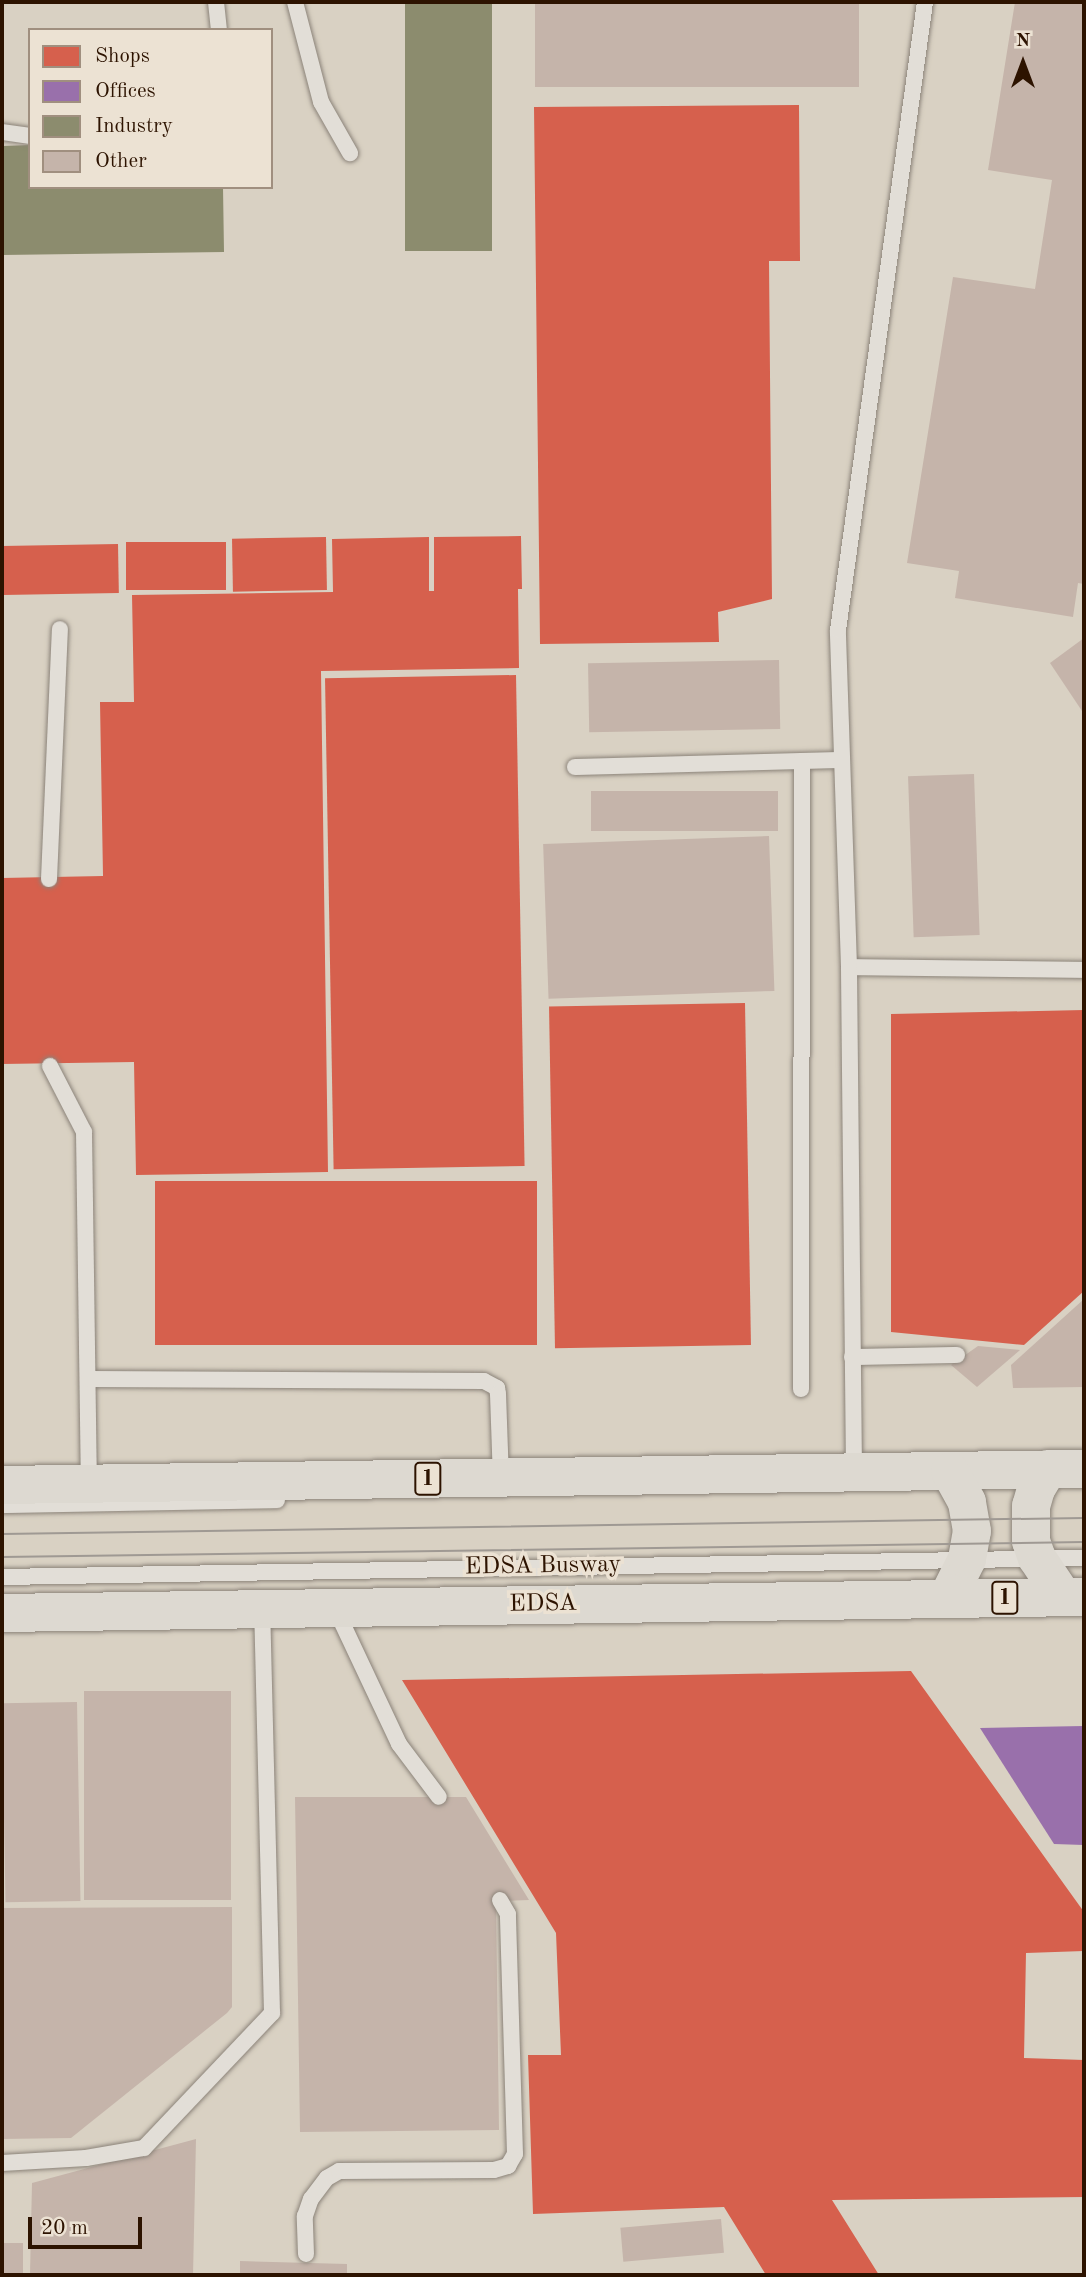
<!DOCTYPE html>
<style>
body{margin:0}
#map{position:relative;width:1086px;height:2277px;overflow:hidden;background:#d9d1c3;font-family:"Old Standard TT",serif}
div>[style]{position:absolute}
.shops>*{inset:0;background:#d6604d;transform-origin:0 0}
.offices>*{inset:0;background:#9970ab}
.industry>*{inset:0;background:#8c8c6e;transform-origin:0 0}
.building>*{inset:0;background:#c5b4aa;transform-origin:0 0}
.roads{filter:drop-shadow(0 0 2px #8b8379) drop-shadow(0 0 2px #8b8379)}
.lane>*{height:16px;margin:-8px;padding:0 8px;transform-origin:8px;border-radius:8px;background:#e2ded7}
.highway>*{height:38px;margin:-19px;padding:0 19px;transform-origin:19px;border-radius:19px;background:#ddd9d1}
.tram>*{height:2px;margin:-1px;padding:0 1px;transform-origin:1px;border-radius:1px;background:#9f9993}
span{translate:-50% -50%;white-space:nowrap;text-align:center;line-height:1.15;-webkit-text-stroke:7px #ece2d3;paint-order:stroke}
.shield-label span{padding:2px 5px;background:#ece2d3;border:2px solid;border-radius:5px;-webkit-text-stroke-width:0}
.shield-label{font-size:23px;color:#2d1300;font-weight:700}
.street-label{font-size:24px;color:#2d1300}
.frame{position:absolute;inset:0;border:4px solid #2d1300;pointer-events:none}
.legend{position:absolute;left:28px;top:28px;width:245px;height:161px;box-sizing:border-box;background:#ece2d3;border:2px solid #a08f7f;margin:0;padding:9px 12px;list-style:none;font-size:21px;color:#2d1300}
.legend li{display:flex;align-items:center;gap:14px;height:35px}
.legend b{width:35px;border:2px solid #a08f7f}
.north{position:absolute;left:988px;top:28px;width:70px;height:70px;-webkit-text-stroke:5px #ece2d3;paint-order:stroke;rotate:0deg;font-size:19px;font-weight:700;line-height:28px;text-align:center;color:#2d1300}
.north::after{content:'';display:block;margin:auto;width:24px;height:32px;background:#2d1300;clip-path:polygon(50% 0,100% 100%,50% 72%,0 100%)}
.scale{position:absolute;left:28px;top:2217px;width:114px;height:32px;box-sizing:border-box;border:4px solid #2d1300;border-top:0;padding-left:9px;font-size:21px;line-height:24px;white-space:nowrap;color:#2d1300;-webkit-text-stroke:5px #ece2d3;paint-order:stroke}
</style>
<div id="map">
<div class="shops">
<i style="clip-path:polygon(799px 105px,800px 261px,769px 261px,772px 599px,718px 612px,719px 642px,540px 644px,534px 107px)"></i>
<i style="clip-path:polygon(521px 536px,522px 589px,518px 589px,519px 668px,321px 671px,328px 1172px,136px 1175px,134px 1062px,2px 1064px,2px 878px,103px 876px,100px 702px,134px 702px,132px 595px,333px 592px,332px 539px,429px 537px,429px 591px,434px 591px,434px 537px)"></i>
<i style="left:326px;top:537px;width:53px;height:94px;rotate:89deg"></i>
<i style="left:226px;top:542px;width:48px;height:100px;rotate:90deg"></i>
<i style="left:118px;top:544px;width:49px;height:116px;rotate:89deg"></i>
<i style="left:516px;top:675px;width:491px;height:191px;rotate:89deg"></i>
<i style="left:745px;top:1003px;width:342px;height:196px;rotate:89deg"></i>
<i style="clip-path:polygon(1084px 1010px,1084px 1291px,1024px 1345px,891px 1332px,891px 1014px)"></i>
<i style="left:537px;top:1181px;width:164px;height:382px;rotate:90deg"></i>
<i style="clip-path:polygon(911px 1671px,1084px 1912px,1084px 1951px,1026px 1953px,1024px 2058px,1084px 2060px,1084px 2197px,832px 2200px,879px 2275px,766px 2275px,724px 2207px,533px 2214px,528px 2055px,561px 2055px,556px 1933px,402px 1680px)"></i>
</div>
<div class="offices">
<i style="clip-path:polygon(1084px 1726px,1084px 1845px,1054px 1844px,980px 1728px)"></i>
</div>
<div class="industry">
<i style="left:405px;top:2px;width:87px;height:249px"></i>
<i style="clip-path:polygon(30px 145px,30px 187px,223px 187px,224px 252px,2px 255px,2px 146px)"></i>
</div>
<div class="building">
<i style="left:535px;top:2px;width:324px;height:85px"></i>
<i style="clip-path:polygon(1015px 2px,1084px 2px,1084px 584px,1078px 583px,1073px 617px,955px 598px,959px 571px,907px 563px,953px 277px,1035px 289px,1052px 180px,988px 170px)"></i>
<i style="clip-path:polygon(1084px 638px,1084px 714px,1050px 663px)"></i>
<i style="left:779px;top:660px;width:69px;height:191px;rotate:89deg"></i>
<i style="left:974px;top:774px;width:161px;height:66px;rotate:88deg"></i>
<i style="left:778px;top:791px;width:40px;height:187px;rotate:90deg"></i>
<i style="left:769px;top:836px;width:155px;height:226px;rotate:88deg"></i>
<i style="clip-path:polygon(1084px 1299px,1084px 1387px,1013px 1388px,1011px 1365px)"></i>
<i style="clip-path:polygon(978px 1346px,1020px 1350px,977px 1387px,951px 1365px)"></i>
<i style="left:231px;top:1691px;width:209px;height:147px;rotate:90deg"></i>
<i style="left:77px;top:1702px;width:199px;height:75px;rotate:89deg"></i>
<i style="clip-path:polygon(295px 1797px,466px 1797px,529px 1900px,496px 1901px,499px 2130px,300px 2132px)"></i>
<i style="clip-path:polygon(232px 1907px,232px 2007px,227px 2013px,71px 2138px,2px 2139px,2px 1908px)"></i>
<i style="clip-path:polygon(196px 2139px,193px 2275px,30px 2275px,32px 2183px)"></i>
<i style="left:721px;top:2219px;width:34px;height:101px;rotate:85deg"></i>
<i style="left:2px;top:2243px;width:21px;height:32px"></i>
<i style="clip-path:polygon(240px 2261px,347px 2264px,347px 2275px,240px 2275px)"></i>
</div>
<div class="roads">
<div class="lane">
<i style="left:216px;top:2px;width:28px;rotate:84deg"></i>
<i style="left:295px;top:2px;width:103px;rotate:75.4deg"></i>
<i style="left:321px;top:102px;width:59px;rotate:60.4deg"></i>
<i style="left:2px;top:132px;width:28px;rotate:8deg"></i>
<i style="left:575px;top:767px;width:265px;rotate:-1.5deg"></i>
<i style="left:49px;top:879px;width:250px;rotate:-87.5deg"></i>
<i style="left:849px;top:967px;width:235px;rotate:0.7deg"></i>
<i style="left:50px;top:1066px;width:74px;rotate:62.7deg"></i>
<i style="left:84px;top:1132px;width:352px;rotate:89.2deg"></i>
<i style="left:852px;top:1357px;width:105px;rotate:-1.1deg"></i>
<i style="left:89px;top:1379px;width:395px;rotate:0.3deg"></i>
<i style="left:484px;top:1381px;width:15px;rotate:28deg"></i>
<i style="left:497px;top:1388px;width:6px;rotate:81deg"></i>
<i style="left:498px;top:1394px;width:84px;rotate:88deg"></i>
<i style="left:801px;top:1389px;width:628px;rotate:-89.91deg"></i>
<i style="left:854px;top:1472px;width:505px;rotate:-90.57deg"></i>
<i style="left:849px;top:967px;width:337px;rotate:-91.9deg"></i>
<i style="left:838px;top:630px;width:634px;rotate:-82.11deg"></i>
<i style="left:2px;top:1505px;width:275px;rotate:-1deg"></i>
<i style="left:2px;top:1577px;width:1082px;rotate:-1.01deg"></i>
<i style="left:336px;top:1610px;width:148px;rotate:64.8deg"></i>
<i style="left:399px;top:1744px;width:66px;rotate:53deg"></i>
<i style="left:2px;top:2163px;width:84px;rotate:-3.4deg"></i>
<i style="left:86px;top:2158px;width:59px;rotate:-9.8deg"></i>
<i style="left:144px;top:2148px;width:186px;rotate:-46.5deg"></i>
<i style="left:272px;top:2013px;width:404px;rotate:-91.4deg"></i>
<i style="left:306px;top:2254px;width:38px;rotate:-92deg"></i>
<i style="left:305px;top:2216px;width:18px;rotate:-71deg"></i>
<i style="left:311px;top:2199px;width:26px;rotate:-53deg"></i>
<i style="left:327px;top:2178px;width:14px;rotate:-30deg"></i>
<i style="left:339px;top:2171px;width:155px;rotate:-0.4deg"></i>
<i style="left:494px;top:2170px;width:15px;rotate:-16deg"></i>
<i style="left:508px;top:2166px;width:14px;rotate:-60deg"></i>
<i style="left:515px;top:2154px;width:240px;rotate:-91.7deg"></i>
<i style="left:508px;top:1914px;width:16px;rotate:-120deg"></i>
</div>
<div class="highway">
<i style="left:1048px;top:1469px;width:23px;rotate:121deg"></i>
<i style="left:1036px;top:1489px;width:18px;rotate:106deg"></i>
<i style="left:1031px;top:1506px;width:35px;rotate:90deg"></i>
<i style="left:1031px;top:1541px;width:18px;rotate:71deg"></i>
<i style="left:1037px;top:1558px;width:47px;rotate:56.3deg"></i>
<i style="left:2px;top:1485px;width:1082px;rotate:-0.85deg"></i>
<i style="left:947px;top:1599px;width:45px;rotate:-63.4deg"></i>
<i style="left:967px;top:1559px;width:28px;rotate:-80deg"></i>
<i style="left:972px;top:1531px;width:29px;rotate:-100deg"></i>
<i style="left:967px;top:1502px;width:35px;rotate:-119deg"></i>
<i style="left:2px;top:1613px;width:1082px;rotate:-0.85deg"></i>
</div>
</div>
<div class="tram">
<i style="left:2px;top:1534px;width:1082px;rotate:-0.85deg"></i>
<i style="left:2px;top:1557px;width:1082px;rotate:-0.79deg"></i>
</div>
<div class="shield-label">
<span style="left:428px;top:1479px">1</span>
<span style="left:1005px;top:1598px">1</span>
</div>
<div class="street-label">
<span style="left:543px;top:1567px;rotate:-1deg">EDSA Busway</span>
<span style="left:543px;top:1605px;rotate:-1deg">EDSA</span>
</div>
<div class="frame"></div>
<ul class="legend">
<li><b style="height:19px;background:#d6604d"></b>Shops</li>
<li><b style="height:19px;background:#9970ab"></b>Offices</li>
<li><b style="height:19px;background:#8c8c6e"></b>Industry</li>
<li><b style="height:19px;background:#c5b4aa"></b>Other</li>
</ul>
<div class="north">N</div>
<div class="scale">20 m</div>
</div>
